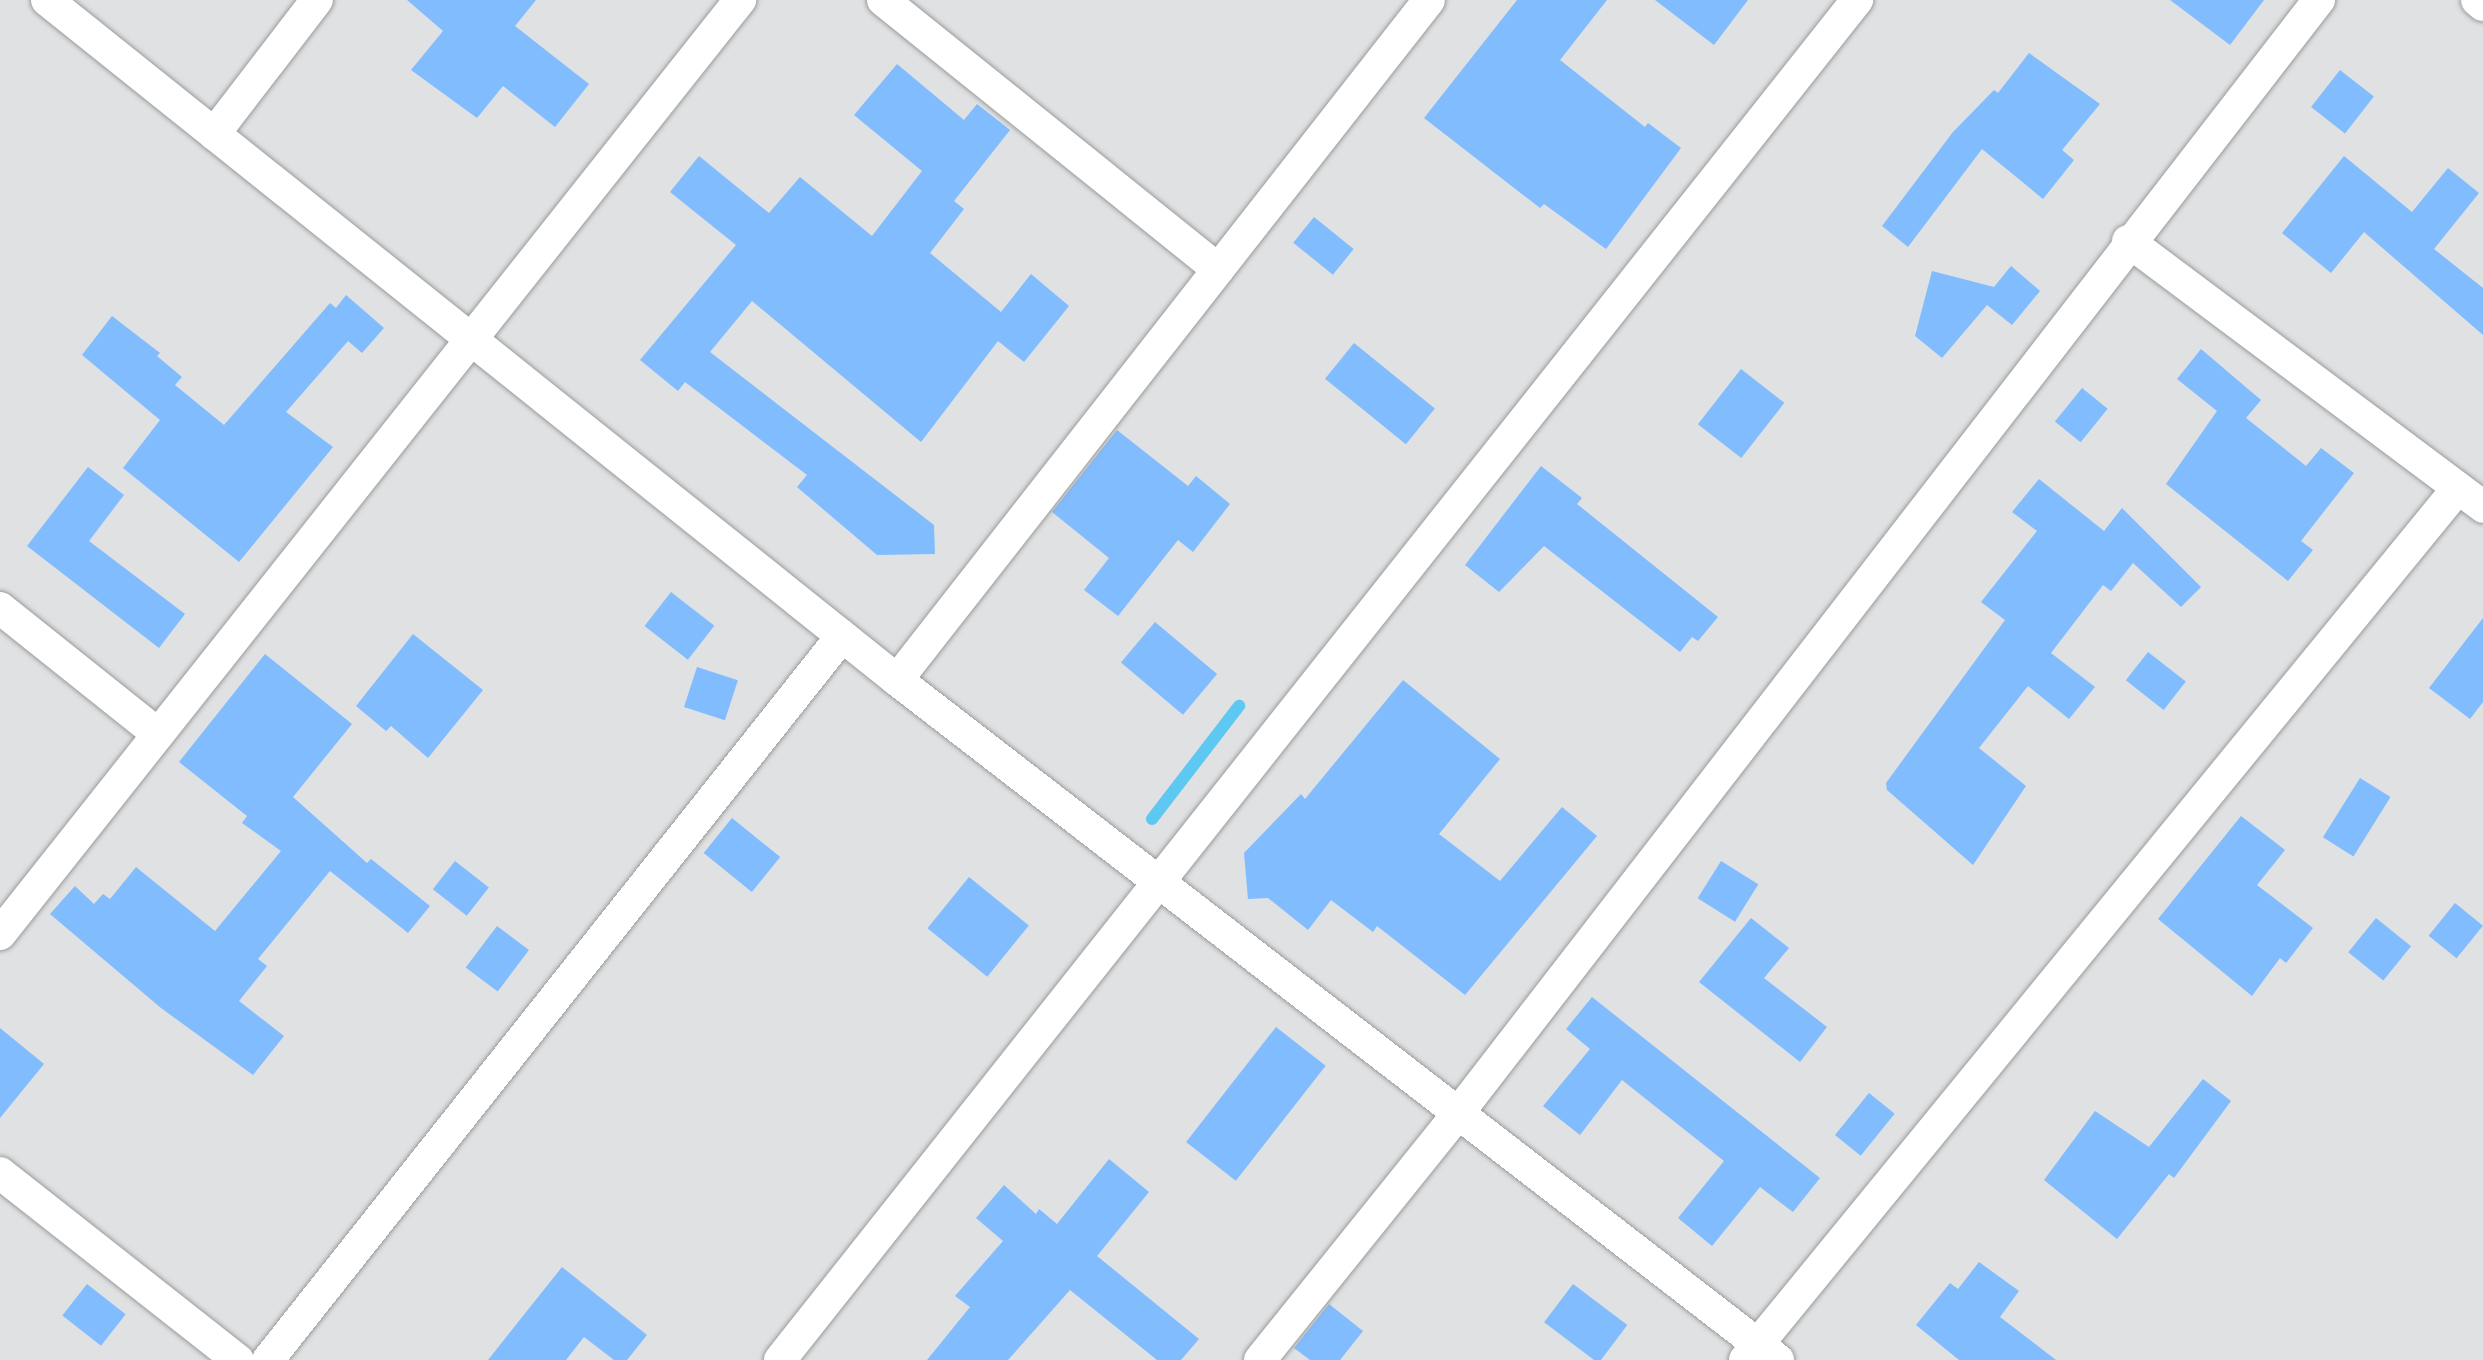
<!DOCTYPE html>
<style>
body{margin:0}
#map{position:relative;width:2483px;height:1360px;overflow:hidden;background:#dfe1e2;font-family:Literata,serif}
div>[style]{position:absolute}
.stream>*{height:12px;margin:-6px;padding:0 6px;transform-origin:6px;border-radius:6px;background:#5dc8f2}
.building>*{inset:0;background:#81bcff;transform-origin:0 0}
.roads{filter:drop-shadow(0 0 2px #9a9b9d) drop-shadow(0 0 2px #9a9b9d)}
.street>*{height:32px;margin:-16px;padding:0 16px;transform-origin:16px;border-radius:16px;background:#fff}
span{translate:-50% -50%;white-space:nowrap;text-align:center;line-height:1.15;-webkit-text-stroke:6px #fff;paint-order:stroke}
</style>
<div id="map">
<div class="stream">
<i style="left:1152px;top:819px;width:143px;rotate:-52.4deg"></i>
</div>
<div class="building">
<i style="clip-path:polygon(407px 0,536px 0,515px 26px,589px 84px,555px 127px,503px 86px,477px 118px,411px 70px,443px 31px)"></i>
<i style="clip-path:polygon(1517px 0,1607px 0,1560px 60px,1645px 127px,1648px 123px,1681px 148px,1606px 249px,1544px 204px,1540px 208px,1424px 118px)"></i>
<i style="clip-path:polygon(1655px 0,1748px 0,1714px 45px)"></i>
<i style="clip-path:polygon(2170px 0,2264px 0,2230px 45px)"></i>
<i style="clip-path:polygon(2029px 53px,2100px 104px,2062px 150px,2074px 160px,2043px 199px,1982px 149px,1908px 247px,1882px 226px,1953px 132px,1994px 90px,1998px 93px)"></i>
<i style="clip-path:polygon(897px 64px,964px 120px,977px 104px,1010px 130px,954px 201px,964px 209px,930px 253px,1001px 312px,1031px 274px,1069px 306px,1024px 362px,998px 341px,921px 442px,752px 301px,710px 352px,934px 525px,935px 554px,877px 555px,797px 487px,807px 475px,685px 382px,678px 391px,640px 360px,736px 245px,670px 192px,699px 156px,769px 213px,800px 177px,872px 236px,922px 171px,854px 115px)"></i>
<i style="left:2340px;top:70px;width:43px;height:47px;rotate:38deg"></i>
<i style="clip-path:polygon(2344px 156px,2412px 212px,2448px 168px,2479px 193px,2434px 249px,2483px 288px,2483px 335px,2364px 232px,2331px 273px,2282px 233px)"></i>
<i style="left:1314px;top:217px;width:51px;height:33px;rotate:39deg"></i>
<i style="clip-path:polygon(2011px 266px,2040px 291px,2012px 325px,1987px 305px,1942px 358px,1915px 336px,1932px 271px,1994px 287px)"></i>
<i style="clip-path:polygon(346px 295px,384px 328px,362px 353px,348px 341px,286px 412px,333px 447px,239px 562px,123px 468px,160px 420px,82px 355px,112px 316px,160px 353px,157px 356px,182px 377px,175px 385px,224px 425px,330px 303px,336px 308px)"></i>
<i style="left:1354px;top:343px;width:104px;height:46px;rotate:39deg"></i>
<i style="clip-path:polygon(2201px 349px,2261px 400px,2246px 418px,2306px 466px,2321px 448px,2354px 473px,2301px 541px,2313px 550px,2288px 581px,2166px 484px,2217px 411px,2177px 379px)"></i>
<i style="left:1741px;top:369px;width:55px;height:70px;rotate:38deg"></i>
<i style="left:2082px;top:388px;width:33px;height:43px;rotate:39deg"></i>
<i style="clip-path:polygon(1117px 430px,1188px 486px,1196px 476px,1230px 504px,1193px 552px,1178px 540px,1118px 616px,1084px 590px,1109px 558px,1052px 512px)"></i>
<i style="clip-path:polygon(1541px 466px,1582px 498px,1577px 504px,1718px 617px,1698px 641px,1692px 637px,1680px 652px,1544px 546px,1499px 592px,1465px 565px)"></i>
<i style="clip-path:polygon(88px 467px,124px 495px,89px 541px,185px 614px,159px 648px,27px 546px)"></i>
<i style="clip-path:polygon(2039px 479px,2104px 531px,2122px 508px,2201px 587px,2181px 607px,2133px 563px,2111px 591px,2103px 585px,2051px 653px,2095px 687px,2069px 719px,2028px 686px,1979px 748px,2026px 786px,1973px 865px,1887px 790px,1886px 783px,2005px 620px,1981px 602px,2037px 531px,2012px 512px)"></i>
<i style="left:671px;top:592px;width:55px;height:43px;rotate:38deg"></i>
<i style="clip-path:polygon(2483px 618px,2483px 702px,2470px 719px,2429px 688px)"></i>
<i style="left:1155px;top:622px;width:81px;height:53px;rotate:40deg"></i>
<i style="clip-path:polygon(413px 634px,483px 690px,428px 758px,391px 726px,386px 731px,356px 706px)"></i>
<i style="left:2148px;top:652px;width:48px;height:36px;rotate:38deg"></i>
<i style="clip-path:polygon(265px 654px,352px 724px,293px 797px,367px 863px,371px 859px,430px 906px,408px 933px,330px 871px,258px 959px,267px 966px,239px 1001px,284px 1036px,253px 1075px,161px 1008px,50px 914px,75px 886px,94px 904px,103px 894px,110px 899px,136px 867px,215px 931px,281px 851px,242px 823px,247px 816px,179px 762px)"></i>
<i style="left:697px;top:667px;width:43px;height:42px;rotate:18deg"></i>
<i style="clip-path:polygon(1403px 680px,1500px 759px,1439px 834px,1500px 881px,1562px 807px,1597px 836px,1465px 995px,1377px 926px,1373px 932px,1331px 900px,1308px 930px,1268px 898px,1248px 899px,1244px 853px,1301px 794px,1305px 799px)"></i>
<i style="left:2360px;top:778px;width:36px;height:70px;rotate:32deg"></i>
<i style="clip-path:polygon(2241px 816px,2285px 850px,2257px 885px,2313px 928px,2286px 963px,2280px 958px,2252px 996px,2158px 919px)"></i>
<i style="left:732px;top:818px;width:62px;height:45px;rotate:39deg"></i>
<i style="left:455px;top:861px;width:43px;height:36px;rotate:38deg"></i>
<i style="left:1721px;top:861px;width:44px;height:44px;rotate:32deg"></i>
<i style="left:969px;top:877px;width:77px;height:66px;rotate:39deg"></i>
<i style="left:2455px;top:903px;width:36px;height:42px;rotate:39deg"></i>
<i style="clip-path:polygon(1751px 918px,1789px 948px,1764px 978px,1827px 1027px,1800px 1062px,1699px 982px)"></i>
<i style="left:2376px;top:918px;width:45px;height:44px;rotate:39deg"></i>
<i style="left:497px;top:926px;width:40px;height:52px;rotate:37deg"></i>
<i style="clip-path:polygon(1592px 997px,1820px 1178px,1793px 1212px,1760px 1187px,1712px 1246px,1678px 1218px,1724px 1161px,1622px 1080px,1580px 1135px,1543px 1106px,1590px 1049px,1566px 1029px)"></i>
<i style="left:1276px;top:1027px;width:63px;height:146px;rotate:38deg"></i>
<i style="clip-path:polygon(0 1028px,44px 1064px,0 1118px)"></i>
<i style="clip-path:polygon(2203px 1079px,2231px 1101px,2174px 1178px,2169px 1174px,2117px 1239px,2044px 1180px,2095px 1111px,2149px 1147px)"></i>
<i style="left:1869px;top:1093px;width:33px;height:54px;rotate:39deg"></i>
<i style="clip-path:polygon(1109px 1159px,1149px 1192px,1097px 1256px,1199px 1339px,1181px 1360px,1157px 1360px,1070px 1290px,1008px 1360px,927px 1360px,970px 1307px,955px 1296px,1003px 1241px,976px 1218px,1004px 1185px,1036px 1214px,1039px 1209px,1057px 1224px)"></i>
<i style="clip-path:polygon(1979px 1262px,2019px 1291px,2000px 1317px,2056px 1360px,1959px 1360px,1916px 1325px,1950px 1283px,1958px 1289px)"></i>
<i style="clip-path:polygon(562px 1267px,647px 1335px,627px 1360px,614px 1360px,584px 1337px,566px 1360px,488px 1360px)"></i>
<i style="left:87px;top:1284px;width:49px;height:40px;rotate:38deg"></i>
<i style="left:1573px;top:1284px;width:68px;height:48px;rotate:37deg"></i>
<i style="clip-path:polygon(1329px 1304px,1363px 1331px,1340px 1360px,1310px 1360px,1294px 1348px)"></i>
</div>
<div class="roads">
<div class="street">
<i style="left:47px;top:0;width:1089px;rotate:38.66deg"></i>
<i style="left:897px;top:680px;width:1113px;rotate:37.66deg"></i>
<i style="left:883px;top:0;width:430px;rotate:38.8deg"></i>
<i style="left:2477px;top:0;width:8px;rotate:40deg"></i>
<i style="left:214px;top:134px;width:169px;rotate:-52.5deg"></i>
<i style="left:2128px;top:241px;width:444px;rotate:36.8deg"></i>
<i style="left:0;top:608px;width:202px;rotate:38.6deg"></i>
<i style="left:897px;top:680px;width:863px;rotate:-51.96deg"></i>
<i style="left:0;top:934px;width:1192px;rotate:-51.61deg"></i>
<i style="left:0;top:1173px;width:303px;rotate:38.2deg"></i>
<i style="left:268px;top:1360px;width:924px;rotate:-51.59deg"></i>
<i style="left:780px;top:1360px;width:1735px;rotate:-51.62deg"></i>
<i style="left:1260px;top:1360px;width:313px;rotate:-51.2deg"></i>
<i style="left:1456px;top:1116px;width:1411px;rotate:-52.29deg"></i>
<i style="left:1745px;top:1360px;width:1126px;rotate:-50.73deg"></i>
</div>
</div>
</div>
